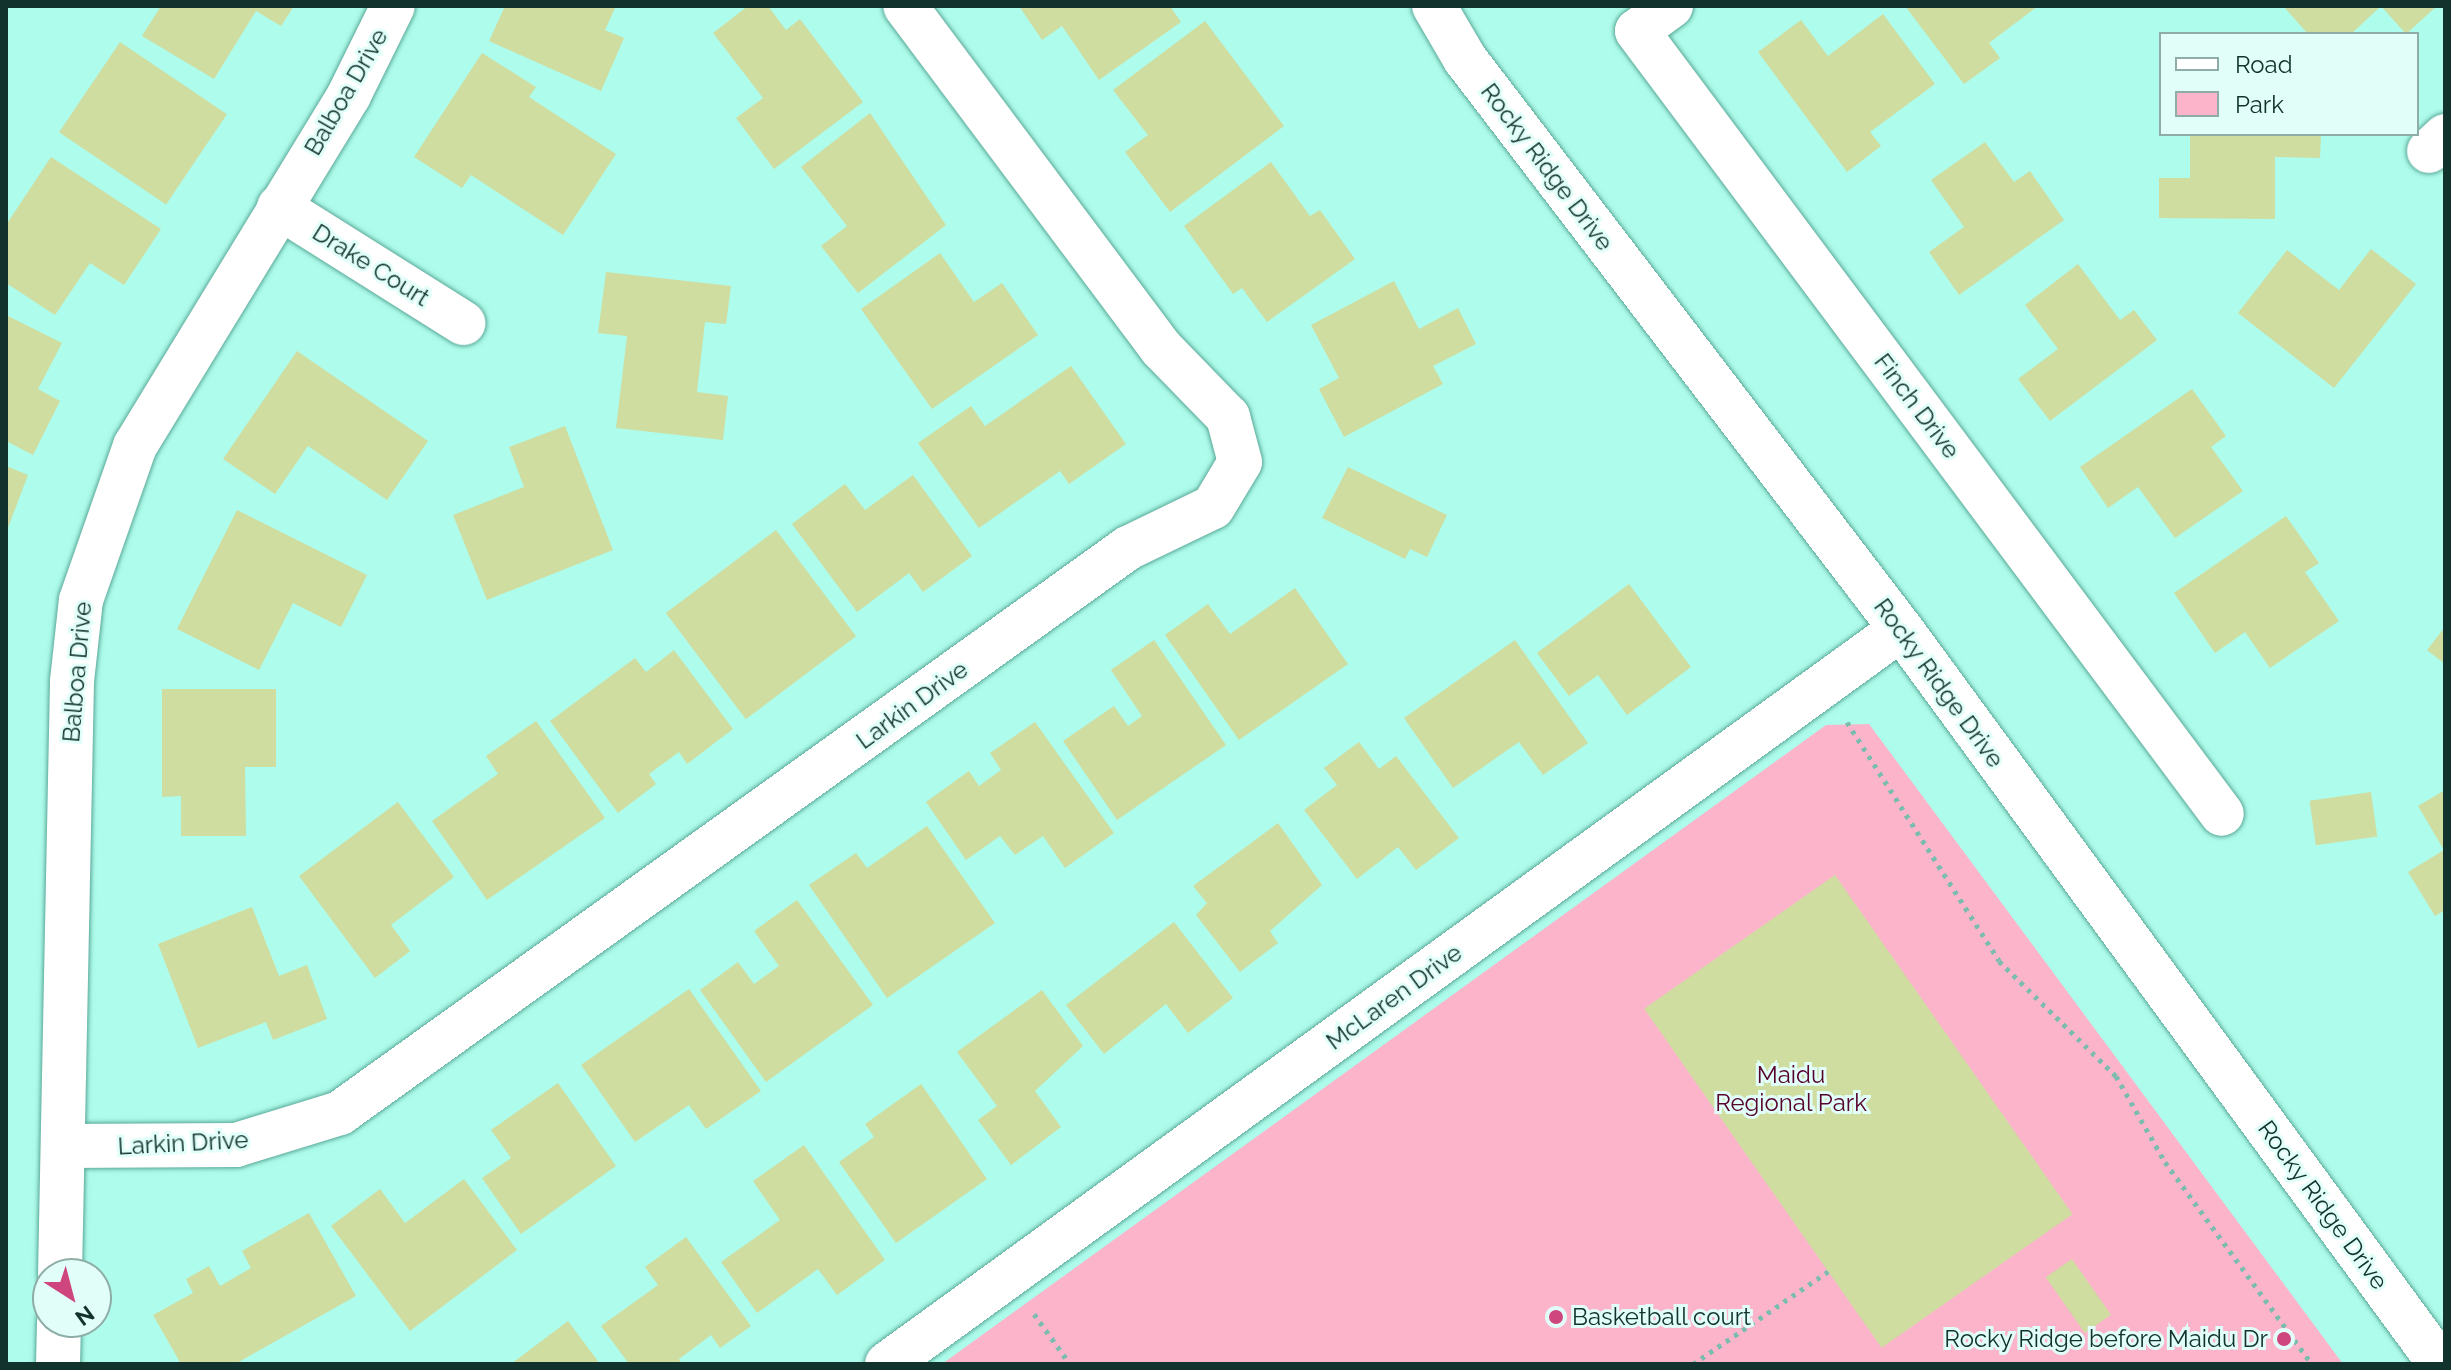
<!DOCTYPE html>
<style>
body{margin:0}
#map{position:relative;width:2451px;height:1370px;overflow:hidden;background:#aefceb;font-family:Raleway,sans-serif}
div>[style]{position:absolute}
.green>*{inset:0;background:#fcb4ca}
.building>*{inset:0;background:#cfdda1;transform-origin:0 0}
.path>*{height:5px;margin-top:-2.5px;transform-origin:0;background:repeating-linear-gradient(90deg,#7cbcaf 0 4px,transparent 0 10px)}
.roads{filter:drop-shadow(0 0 2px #5aa898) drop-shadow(0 0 2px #5aa898)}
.minor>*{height:44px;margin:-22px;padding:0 22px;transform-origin:22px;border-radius:22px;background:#fff}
.major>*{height:44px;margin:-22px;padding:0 22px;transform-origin:22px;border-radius:22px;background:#fff}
.dots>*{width:22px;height:22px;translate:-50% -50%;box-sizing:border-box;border:4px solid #e1fff8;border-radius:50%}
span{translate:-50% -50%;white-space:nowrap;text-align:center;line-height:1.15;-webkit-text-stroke:6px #e1fff8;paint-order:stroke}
.street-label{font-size:24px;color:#12332d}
.park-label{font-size:24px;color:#56022c}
.poi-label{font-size:24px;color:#12332d}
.left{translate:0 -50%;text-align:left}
.right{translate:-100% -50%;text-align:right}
.frame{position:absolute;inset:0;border:8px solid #12332d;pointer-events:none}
.legend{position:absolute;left:2159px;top:32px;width:260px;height:104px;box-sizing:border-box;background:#e1fff8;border:2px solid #8eada7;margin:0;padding:10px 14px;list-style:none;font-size:24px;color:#12332d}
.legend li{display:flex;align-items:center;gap:16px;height:40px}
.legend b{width:40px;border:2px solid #8eada7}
.north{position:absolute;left:32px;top:1258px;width:80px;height:80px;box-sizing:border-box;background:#e1fff8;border:2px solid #8eada7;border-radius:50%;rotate:144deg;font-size:22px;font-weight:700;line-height:32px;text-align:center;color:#12332d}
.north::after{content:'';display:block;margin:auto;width:28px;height:36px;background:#cf457d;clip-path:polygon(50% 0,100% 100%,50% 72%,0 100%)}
</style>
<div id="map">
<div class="green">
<i style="clip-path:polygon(1869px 724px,2343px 1364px,942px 1364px,1826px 725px)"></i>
</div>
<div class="building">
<i style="clip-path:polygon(161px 6px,294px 6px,281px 26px,256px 11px,214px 79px,142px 36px)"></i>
<i style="clip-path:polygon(505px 6px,616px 6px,605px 30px,624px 38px,601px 91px,489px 41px)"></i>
<i style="clip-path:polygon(748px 6px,768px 6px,786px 30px,800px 19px,863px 102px,774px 169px,736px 118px,763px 98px,713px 33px)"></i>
<i style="clip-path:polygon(1019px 6px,1170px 6px,1181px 22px,1099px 80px,1062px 26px,1042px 40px)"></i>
<i style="clip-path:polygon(1905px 6px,2038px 6px,1989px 43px,2000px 58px,1964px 84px)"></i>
<i style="clip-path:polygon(2283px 6px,2437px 6px,2406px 34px,2381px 6px,2351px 34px,2308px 34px)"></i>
<i style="clip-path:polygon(1883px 14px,1935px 84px,1870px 132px,1881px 146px,1847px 172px,1758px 52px,1801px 20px,1828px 56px)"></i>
<i style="clip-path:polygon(1205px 21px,1284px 126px,1170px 212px,1125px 152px,1148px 135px,1113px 90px)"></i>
<i style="left:120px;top:42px;width:129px;height:109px;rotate:34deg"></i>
<i style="clip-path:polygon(482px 53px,536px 87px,529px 97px,616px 154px,563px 235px,471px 175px,462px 188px,414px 157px)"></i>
<i style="clip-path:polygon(870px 113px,946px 225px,858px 293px,821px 246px,847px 226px,801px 167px)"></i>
<i style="clip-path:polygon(2190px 134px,2321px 134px,2320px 158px,2275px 157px,2275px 219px,2159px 218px,2159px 178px,2190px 178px)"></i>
<i style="clip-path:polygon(1985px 142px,2014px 182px,2030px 171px,2064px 220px,1959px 295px,1929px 252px,1964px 227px,1931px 180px)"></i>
<i style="clip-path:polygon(51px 157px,161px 229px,124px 285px,90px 263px,55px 315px,6px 283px,6px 225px)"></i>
<i style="clip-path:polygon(1271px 162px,1310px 216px,1320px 210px,1355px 259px,1267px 322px,1242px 288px,1233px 294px,1184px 226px)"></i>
<i style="clip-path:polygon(2371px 249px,2416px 284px,2334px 388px,2238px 313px,2287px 250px,2339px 290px)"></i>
<i style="clip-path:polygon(940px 253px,974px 302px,1002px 283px,1038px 335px,932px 409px,861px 309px)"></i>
<i style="clip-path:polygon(2078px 264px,2120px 320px,2134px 310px,2157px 340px,2050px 421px,2018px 379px,2058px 349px,2025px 305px)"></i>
<i style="clip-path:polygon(606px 272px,731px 286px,726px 324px,705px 322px,697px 392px,728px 396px,723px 440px,616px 428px,627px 336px,598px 333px)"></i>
<i style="clip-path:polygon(1394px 281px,1419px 329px,1458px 308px,1476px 344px,1433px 366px,1443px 384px,1344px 437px,1319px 389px,1339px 378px,1311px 325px)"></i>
<i style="clip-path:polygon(6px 315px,62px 343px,38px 389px,60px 401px,33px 455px,6px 441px)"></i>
<i style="clip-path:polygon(297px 351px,428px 441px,387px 500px,308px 446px,275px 494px,223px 459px)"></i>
<i style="clip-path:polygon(1071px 366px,1126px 444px,1069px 484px,1060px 471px,979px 528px,918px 443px,971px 406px,985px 426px)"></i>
<i style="clip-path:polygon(2192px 389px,2226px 436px,2211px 447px,2243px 491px,2175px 538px,2138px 487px,2108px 508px,2080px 467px)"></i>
<i style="clip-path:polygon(565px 426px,613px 550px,487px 600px,453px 515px,524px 487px,509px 447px)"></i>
<i style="clip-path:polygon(6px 466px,28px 475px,6px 533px)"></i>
<i style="clip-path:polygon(1348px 467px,1447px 515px,1427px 557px,1410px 549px,1405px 559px,1322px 518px)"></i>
<i style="clip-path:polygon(913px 475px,972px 556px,923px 592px,909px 573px,857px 612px,792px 524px,845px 484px,865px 510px)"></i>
<i style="clip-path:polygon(237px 510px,367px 575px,341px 627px,293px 603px,259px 670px,177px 629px)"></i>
<i style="clip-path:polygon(2286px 516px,2319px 563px,2305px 572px,2339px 621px,2270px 668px,2245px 632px,2215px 653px,2174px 593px)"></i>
<i style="left:776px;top:530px;width:133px;height:138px;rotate:53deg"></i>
<i style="clip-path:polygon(1629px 584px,1691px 667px,1627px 715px,1598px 675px,1569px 696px,1537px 653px)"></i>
<i style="clip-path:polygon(1295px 588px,1348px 664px,1239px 740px,1165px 635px,1208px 604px,1230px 634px)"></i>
<i style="clip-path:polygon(2445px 627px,2445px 664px,2427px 650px)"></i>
<i style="clip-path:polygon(1154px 640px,1226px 745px,1117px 820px,1063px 741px,1114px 706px,1128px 726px,1142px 716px,1111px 670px)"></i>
<i style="clip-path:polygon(1515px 640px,1588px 743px,1543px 775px,1519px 742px,1453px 788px,1404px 718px)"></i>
<i style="clip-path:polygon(674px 650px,733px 729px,687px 764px,679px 752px,649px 774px,656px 784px,618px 813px,550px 721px,635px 658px,646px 672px)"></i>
<i style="clip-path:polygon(162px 689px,276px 689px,276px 767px,245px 767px,246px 836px,181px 836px,181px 796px,162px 797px)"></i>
<i style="clip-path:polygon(536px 721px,605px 818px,487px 900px,432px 821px,498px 774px,486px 756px)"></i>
<i style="clip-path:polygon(1035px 722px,1114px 833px,1065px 868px,1043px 836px,1015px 855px,1000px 836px,966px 860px,926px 802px,969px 771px,979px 786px,1001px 770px,990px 753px)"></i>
<i style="clip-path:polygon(1359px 742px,1379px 769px,1396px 756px,1459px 838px,1416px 870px,1398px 847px,1357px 879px,1304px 810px,1337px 785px,1324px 768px)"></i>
<i style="clip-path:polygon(2445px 790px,2445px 910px,2435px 916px,2408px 872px,2444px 850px,2418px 806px)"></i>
<i style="left:2371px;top:792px;width:45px;height:62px;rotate:82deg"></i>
<i style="clip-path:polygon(398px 802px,454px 877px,391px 925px,410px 951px,375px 978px,299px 876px)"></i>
<i style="clip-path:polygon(1278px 823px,1322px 885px,1270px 931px,1278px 943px,1240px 972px,1196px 915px,1207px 903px,1193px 886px)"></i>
<i style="clip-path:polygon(927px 826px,995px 923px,887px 998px,809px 885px,856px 853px,867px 868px)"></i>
<i style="left:1835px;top:875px;width:414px;height:233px;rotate:55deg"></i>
<i style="clip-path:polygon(797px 900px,873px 1005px,766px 1082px,700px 990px,738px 962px,754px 984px,779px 966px,754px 931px)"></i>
<i style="clip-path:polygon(252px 907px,279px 976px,307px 965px,327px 1019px,273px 1040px,266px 1022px,198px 1048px,158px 944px)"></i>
<i style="clip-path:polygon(1174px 922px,1233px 998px,1188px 1033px,1166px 1004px,1104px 1054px,1066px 1005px)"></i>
<i style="clip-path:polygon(689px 989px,761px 1091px,706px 1129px,689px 1105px,635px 1142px,581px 1065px)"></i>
<i style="clip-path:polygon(1042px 990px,1083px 1046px,1035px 1091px,1061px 1127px,1011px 1165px,978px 1120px,997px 1106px,957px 1052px)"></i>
<i style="clip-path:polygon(558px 1083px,616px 1166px,521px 1234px,482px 1178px,511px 1158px,491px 1130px)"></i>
<i style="clip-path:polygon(921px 1084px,987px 1179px,896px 1243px,839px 1162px,874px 1137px,865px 1124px)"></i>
<i style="clip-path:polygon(804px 1145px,885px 1260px,837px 1295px,818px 1269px,757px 1313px,721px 1262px,780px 1220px,753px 1181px)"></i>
<i style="clip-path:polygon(464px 1179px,517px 1250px,410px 1331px,331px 1226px,380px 1189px,405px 1223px)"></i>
<i style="clip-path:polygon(309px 1213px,356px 1296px,235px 1364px,181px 1364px,153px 1315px,193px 1293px,186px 1279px,209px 1266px,220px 1286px,251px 1268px,242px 1251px)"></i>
<i style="clip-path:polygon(686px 1237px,751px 1326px,720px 1348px,711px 1335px,679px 1359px,682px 1364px,629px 1364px,601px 1326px,658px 1285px,645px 1267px)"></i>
<i style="left:2072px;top:1259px;width:68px;height:32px;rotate:55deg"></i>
<i style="clip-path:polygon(568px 1321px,600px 1364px,511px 1364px)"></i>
</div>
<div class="path">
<i style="left:1847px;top:722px;width:283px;rotate:57.5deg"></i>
<i style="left:1999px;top:961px;width:164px;rotate:44.5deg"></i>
<i style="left:2116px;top:1076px;width:99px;rotate:60.3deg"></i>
<i style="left:2165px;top:1162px;width:250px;rotate:54deg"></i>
<i style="left:1034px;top:1314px;width:62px;rotate:54.2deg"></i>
<i style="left:1693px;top:1364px;width:165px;rotate:-34.4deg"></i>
</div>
<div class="roads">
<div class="minor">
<i style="left:1671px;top:6px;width:42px;rotate:143.7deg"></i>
<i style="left:1637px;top:31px;width:977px;rotate:53.24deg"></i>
<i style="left:2429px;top:151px;width:22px;rotate:-43deg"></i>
<i style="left:279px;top:207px;width:218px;rotate:32.2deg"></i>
<i style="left:63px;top:1146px;width:173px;rotate:-0.3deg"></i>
<i style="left:236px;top:1145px;width:109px;rotate:-17.1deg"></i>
<i style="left:340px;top:1113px;width:970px;rotate:-35.64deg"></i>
<i style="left:1128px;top:548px;width:94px;rotate:-25.8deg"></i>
<i style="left:1213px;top:507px;width:52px;rotate:-59deg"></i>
<i style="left:1240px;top:462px;width:47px;rotate:-104.9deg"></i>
<i style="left:1228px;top:417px;width:96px;rotate:-134.2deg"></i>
<i style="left:1161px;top:348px;width:427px;rotate:-126.8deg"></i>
<i style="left:60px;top:1274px;width:593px;rotate:-88.84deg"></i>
<i style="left:72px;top:681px;width:81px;rotate:-83.7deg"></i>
<i style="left:81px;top:600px;width:163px;rotate:-70.7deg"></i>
<i style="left:135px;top:446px;width:411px;rotate:-58.6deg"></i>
<i style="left:349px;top:95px;width:99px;rotate:-63.7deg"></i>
<i style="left:58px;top:1364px;width:42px;rotate:-88.6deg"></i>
<i style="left:887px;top:1364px;width:1252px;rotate:-35.94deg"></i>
</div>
<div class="major">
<i style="left:1434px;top:6px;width:61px;rotate:59.7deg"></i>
<i style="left:1465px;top:59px;width:718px;rotate:52.59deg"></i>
<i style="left:1901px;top:629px;width:911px;rotate:53.75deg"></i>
</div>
</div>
<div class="dots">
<i style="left:1556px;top:1317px;background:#cf457d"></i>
<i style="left:2284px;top:1339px;background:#cf457d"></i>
</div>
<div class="street-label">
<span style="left:346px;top:92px;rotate:-60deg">Balboa Drive</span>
<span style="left:1547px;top:167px;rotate:53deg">Rocky Ridge Drive</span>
<span style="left:371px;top:265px;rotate:32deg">Drake Court</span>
<span style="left:1917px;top:406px;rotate:53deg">Finch Drive</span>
<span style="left:77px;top:672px;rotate:-85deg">Balboa Drive</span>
<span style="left:1939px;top:683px;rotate:54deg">Rocky Ridge Drive</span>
<span style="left:912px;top:705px;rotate:-36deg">Larkin Drive</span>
<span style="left:1394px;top:997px;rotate:-36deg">McLaren Drive</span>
<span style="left:183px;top:1143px;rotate:-3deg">Larkin Drive</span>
<span style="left:2323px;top:1205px;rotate:54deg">Rocky Ridge Drive</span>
</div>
<div class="park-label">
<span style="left:1791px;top:1089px">Maidu<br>Regional Park</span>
</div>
<div class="poi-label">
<span class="left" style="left:1572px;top:1317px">Basketball court</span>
<span class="right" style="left:2268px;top:1339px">Rocky Ridge before Maidu Dr</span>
</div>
<div class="frame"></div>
<ul class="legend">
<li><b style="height:10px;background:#fff"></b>Road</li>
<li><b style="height:22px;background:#fcb4ca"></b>Park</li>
</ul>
<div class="north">N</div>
</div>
